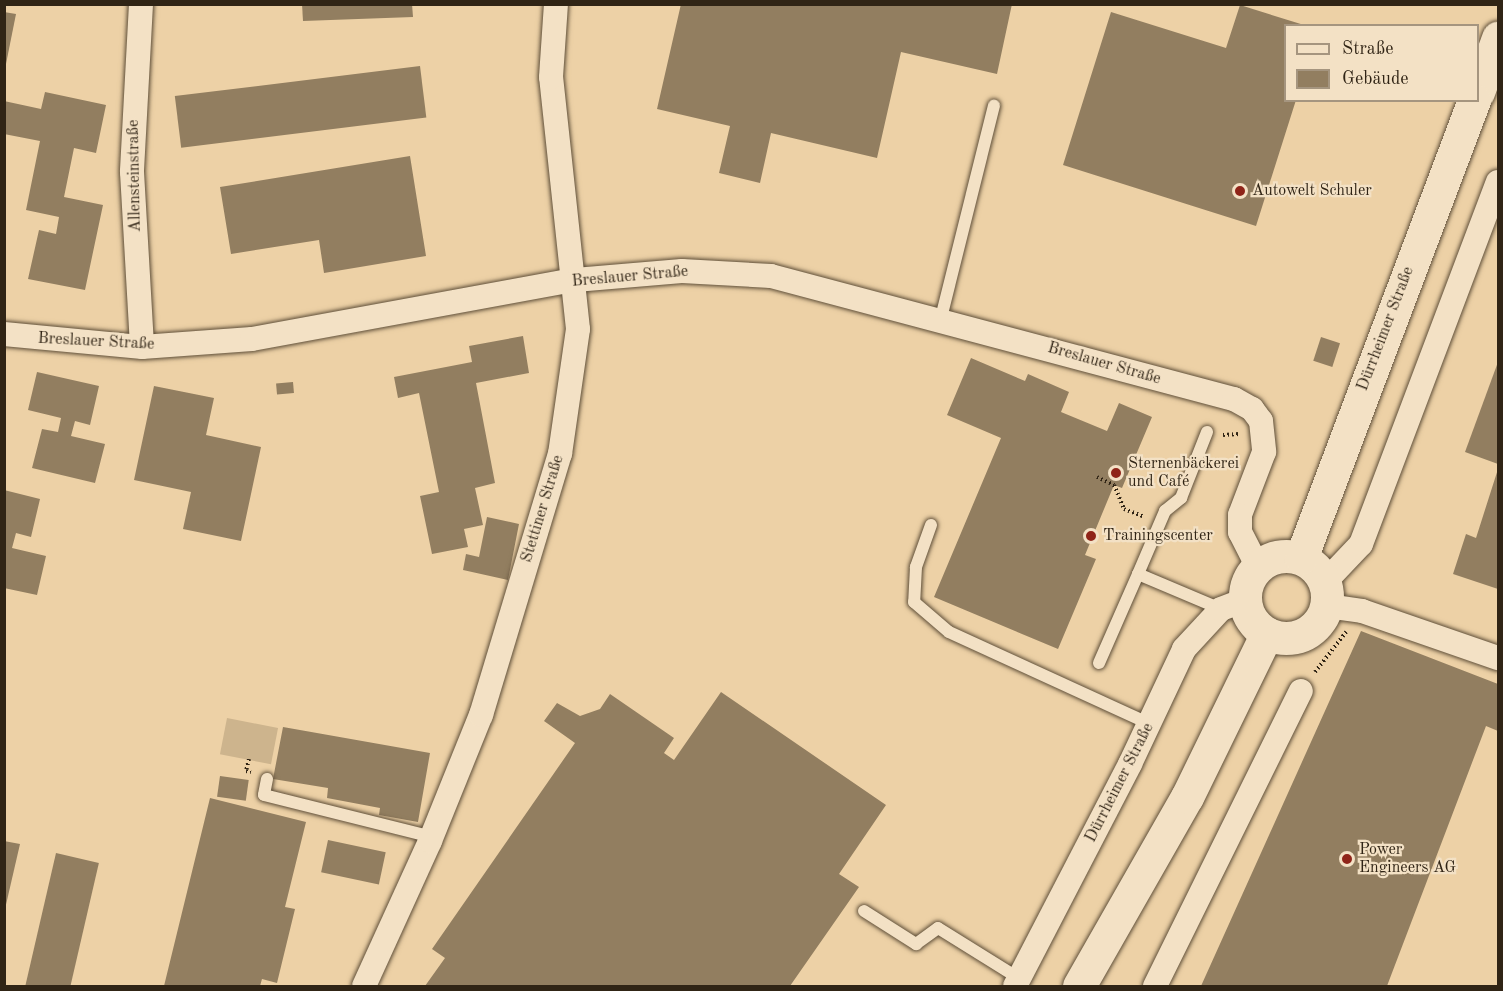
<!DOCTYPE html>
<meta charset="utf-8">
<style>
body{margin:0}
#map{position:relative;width:1503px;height:991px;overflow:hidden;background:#edd1a6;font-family:"Old Standard TT",serif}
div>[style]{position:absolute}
.green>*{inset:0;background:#cdb48d;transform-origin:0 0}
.building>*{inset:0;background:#927e60;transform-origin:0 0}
.path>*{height:4px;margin-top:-2px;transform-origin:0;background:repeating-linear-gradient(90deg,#302415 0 1.5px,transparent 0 4.5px)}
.roads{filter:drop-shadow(0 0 2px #5f4f39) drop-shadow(0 0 2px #5f4f39)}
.service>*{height:12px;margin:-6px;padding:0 6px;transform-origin:6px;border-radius:6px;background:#f3e1c5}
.minor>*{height:24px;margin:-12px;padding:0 12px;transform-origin:12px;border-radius:12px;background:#f3e1c5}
.secondary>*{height:33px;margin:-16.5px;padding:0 16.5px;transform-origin:16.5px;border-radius:16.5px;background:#f3e1c5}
.secondary>.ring{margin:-16.5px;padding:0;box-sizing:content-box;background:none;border:33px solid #f3e1c5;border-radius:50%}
.dots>*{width:16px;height:16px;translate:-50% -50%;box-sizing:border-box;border:3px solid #f3e1c5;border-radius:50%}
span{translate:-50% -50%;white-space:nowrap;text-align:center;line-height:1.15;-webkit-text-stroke:4.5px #f3e1c5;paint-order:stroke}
.street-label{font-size:16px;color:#302415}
.poi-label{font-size:16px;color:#302415}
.left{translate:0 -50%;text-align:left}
.frame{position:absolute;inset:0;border:6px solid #302415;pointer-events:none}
.legend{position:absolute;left:1284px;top:24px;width:195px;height:78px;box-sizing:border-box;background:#f3e1c5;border:2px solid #a5957f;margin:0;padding:8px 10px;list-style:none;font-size:18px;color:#302415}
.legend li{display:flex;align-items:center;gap:12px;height:30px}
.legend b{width:30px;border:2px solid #a5957f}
</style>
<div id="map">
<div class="green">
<i style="left:227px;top:718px;width:52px;height:37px;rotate:11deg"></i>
</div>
<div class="building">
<i style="clip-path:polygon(302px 4px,412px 4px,413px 17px,303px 21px)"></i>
<i style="clip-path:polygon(681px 4px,1012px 4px,997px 74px,901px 52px,877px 158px,771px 133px,760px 183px,719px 173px,730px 126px,657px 109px)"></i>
<i style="clip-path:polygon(1240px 5px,1304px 25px,1286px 26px,1286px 100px,1296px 100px,1256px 226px,1063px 165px,1111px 12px,1226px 48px)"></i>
<i style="clip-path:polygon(4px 12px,16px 14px,6px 64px,4px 64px)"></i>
<i style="left:420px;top:66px;width:52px;height:247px;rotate:83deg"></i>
<i style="clip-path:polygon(45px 92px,106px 105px,96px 153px,74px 148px,64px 197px,103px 205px,85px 290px,28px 279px,39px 230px,56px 234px,59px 217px,26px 210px,40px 141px,4px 134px,4px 101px,41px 109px)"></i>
<i style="clip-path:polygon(410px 156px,426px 256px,324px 273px,319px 240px,231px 254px,220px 187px)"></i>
<i style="clip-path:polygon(523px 336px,529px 373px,476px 383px,495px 483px,475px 488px,483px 525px,464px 529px,468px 547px,432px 554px,420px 496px,439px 492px,419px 393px,398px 398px,394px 377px,472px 362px,469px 346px)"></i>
<i style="left:1321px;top:337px;width:20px;height:25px;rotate:18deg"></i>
<i style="clip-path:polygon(971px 358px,1025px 381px,1028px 374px,1069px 392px,1061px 412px,1107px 431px,1119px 403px,1152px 417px,1122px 488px,1114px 485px,1085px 555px,1096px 559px,1058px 649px,934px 597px,1001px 438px,947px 415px)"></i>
<i style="clip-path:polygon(1498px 362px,1498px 464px,1465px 452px)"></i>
<i style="clip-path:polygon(37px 372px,99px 386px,90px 425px,75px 421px,71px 436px,105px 444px,95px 483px,32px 468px,42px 429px,58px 432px,61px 418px,28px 410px)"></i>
<i style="left:293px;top:382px;width:11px;height:17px;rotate:85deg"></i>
<i style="clip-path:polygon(154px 386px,214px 398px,206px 435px,261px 447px,241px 541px,183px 529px,191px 492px,134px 480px)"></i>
<i style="clip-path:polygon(1498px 469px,1498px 589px,1453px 574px,1466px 534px,1476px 538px)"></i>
<i style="clip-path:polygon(4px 490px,40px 499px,31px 537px,16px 533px,12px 548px,46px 556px,37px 595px,4px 588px)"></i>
<i style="clip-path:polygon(487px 517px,519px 524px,508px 580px,463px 570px,466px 554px,479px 557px)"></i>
<i style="clip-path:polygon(1361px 631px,1498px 684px,1498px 731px,1486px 726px,1387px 986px,1201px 986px)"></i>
<i style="clip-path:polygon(721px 692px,886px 805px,839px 874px,859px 887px,790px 986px,425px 986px,445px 958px,432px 949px,575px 743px,544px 721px,557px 703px,580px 716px,600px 709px,610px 694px,674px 738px,664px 753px,674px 760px)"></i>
<i style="clip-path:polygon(283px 727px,430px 753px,418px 822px,379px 815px,380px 808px,327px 798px,328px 788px,273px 779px)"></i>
<i style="left:220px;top:776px;width:29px;height:21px;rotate:8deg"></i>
<i style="clip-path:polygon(210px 798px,306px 822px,285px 907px,295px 909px,277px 983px,262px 979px,260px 986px,164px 986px)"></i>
<i style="left:328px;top:840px;width:59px;height:33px;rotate:12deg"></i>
<i style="clip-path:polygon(4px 841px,20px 844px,5px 909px,4px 909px)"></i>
<i style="left:56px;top:853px;width:44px;height:137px;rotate:13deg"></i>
</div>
<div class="path">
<i style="left:1223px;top:435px;width:16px;rotate:-4deg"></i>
<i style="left:1097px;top:477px;width:19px;rotate:25deg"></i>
<i style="left:1114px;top:485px;width:26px;rotate:67deg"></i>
<i style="left:1124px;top:509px;width:22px;rotate:21deg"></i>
<i style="left:1315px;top:672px;width:51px;rotate:-52.2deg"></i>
<i style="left:249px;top:759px;width:12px;rotate:104deg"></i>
<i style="left:246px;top:771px;width:5px;rotate:11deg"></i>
</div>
<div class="roads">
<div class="service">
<i style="left:941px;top:318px;width:219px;rotate:-76deg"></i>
<i style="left:931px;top:525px;width:45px;rotate:109.7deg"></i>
<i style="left:916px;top:567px;width:35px;rotate:93deg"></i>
<i style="left:914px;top:602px;width:46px;rotate:40.6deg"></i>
<i style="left:949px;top:632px;width:221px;rotate:24.6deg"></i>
<i style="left:1138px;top:574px;width:69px;rotate:-66.8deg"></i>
<i style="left:1165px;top:511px;width:21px;rotate:-39deg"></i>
<i style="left:1181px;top:498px;width:71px;rotate:-68.5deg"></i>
<i style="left:1099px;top:663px;width:97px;rotate:-66.3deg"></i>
<i style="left:1138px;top:574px;width:90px;rotate:22.9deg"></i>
<i style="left:267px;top:779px;width:16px;rotate:101deg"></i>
<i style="left:264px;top:795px;width:173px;rotate:14deg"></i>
<i style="left:864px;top:911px;width:62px;rotate:32.4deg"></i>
<i style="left:916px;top:944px;width:27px;rotate:-36deg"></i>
<i style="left:938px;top:928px;width:97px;rotate:31.9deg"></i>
</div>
<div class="minor">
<i style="left:141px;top:4px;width:168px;rotate:93.1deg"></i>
<i style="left:132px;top:172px;width:175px;rotate:86.7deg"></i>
<i style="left:4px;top:334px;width:139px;rotate:5.4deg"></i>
<i style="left:142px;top:347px;width:110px;rotate:-4.2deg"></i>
<i style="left:252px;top:339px;width:328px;rotate:-10.4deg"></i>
<i style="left:575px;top:280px;width:107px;rotate:-4.8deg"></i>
<i style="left:682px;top:271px;width:89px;rotate:3.2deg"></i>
<i style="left:771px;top:276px;width:479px;rotate:14.9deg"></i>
<i style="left:1234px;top:399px;width:21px;rotate:29deg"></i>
<i style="left:1252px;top:409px;width:15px;rotate:53deg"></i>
<i style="left:1261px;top:421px;width:31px;rotate:84deg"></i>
<i style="left:1264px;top:452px;width:67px;rotate:110.9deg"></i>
<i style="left:1240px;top:515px;width:17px;rotate:90deg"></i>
<i style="left:1240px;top:532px;width:39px;rotate:63deg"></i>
<i style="left:1325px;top:582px;width:52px;rotate:-46.5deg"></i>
<i style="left:1361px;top:544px;width:387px;rotate:-69.3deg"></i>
<i style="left:1327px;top:606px;width:35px;rotate:8deg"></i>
<i style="left:1362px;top:611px;width:144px;rotate:19.1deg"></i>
<i style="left:364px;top:986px;width:159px;rotate:-65.5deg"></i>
<i style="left:430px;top:841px;width:136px;rotate:-68deg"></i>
<i style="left:481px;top:715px;width:273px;rotate:-73.2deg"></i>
<i style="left:560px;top:454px;width:126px;rotate:-81.8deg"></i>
<i style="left:578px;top:329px;width:253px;rotate:-96.1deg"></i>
<i style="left:551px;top:77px;width:73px;rotate:-86.1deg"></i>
<i style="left:1015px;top:986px;width:250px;rotate:-62.6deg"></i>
<i style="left:1130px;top:764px;width:127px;rotate:-64.8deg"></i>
<i style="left:1184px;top:649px;width:54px;rotate:-47.2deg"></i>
<i style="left:1221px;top:609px;width:26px;rotate:-21deg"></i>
<i style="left:1155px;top:986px;width:329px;rotate:-63.7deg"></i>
</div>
<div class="secondary">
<i style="left:1478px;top:92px;width:58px;rotate:-69.7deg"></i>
<i class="ring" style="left:1245px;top:556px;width:49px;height:49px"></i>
<i style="left:1301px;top:558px;width:490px;rotate:-69.3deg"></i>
<i style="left:1079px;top:986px;width:218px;rotate:-60.3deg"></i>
<i style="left:1187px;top:797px;width:182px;rotate:-64deg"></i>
</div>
</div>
<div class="dots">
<i style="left:1240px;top:191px;background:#8f2418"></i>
<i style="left:1116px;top:473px;background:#8f2418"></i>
<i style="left:1091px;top:536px;background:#8f2418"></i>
<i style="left:1347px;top:859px;background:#8f2418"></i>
</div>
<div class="street-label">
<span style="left:135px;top:176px;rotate:-91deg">Allensteinstraße</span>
<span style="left:630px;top:277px;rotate:-5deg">Breslauer Straße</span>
<span style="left:1386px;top:329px;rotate:-69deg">Dürrheimer Straße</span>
<span style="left:96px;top:342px;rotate:3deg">Breslauer Straße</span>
<span style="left:1104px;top:364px;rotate:16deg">Breslauer Straße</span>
<span style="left:543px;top:509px;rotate:-73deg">Stettiner Straße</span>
<span style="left:1120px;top:783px;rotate:-63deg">Dürrheimer Straße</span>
</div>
<div class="poi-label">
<span class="left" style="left:1252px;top:191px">Autowelt Schuler</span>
<span class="left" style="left:1128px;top:473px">Sternenbäckerei<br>und Café</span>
<span class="left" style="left:1103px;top:536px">Trainingscenter</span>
<span class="left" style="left:1359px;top:859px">Power<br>Engineers AG</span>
</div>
<div class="frame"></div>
<ul class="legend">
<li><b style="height:8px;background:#f3e1c5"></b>Straße</li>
<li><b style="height:16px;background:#927e60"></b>Gebäude</li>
</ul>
</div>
